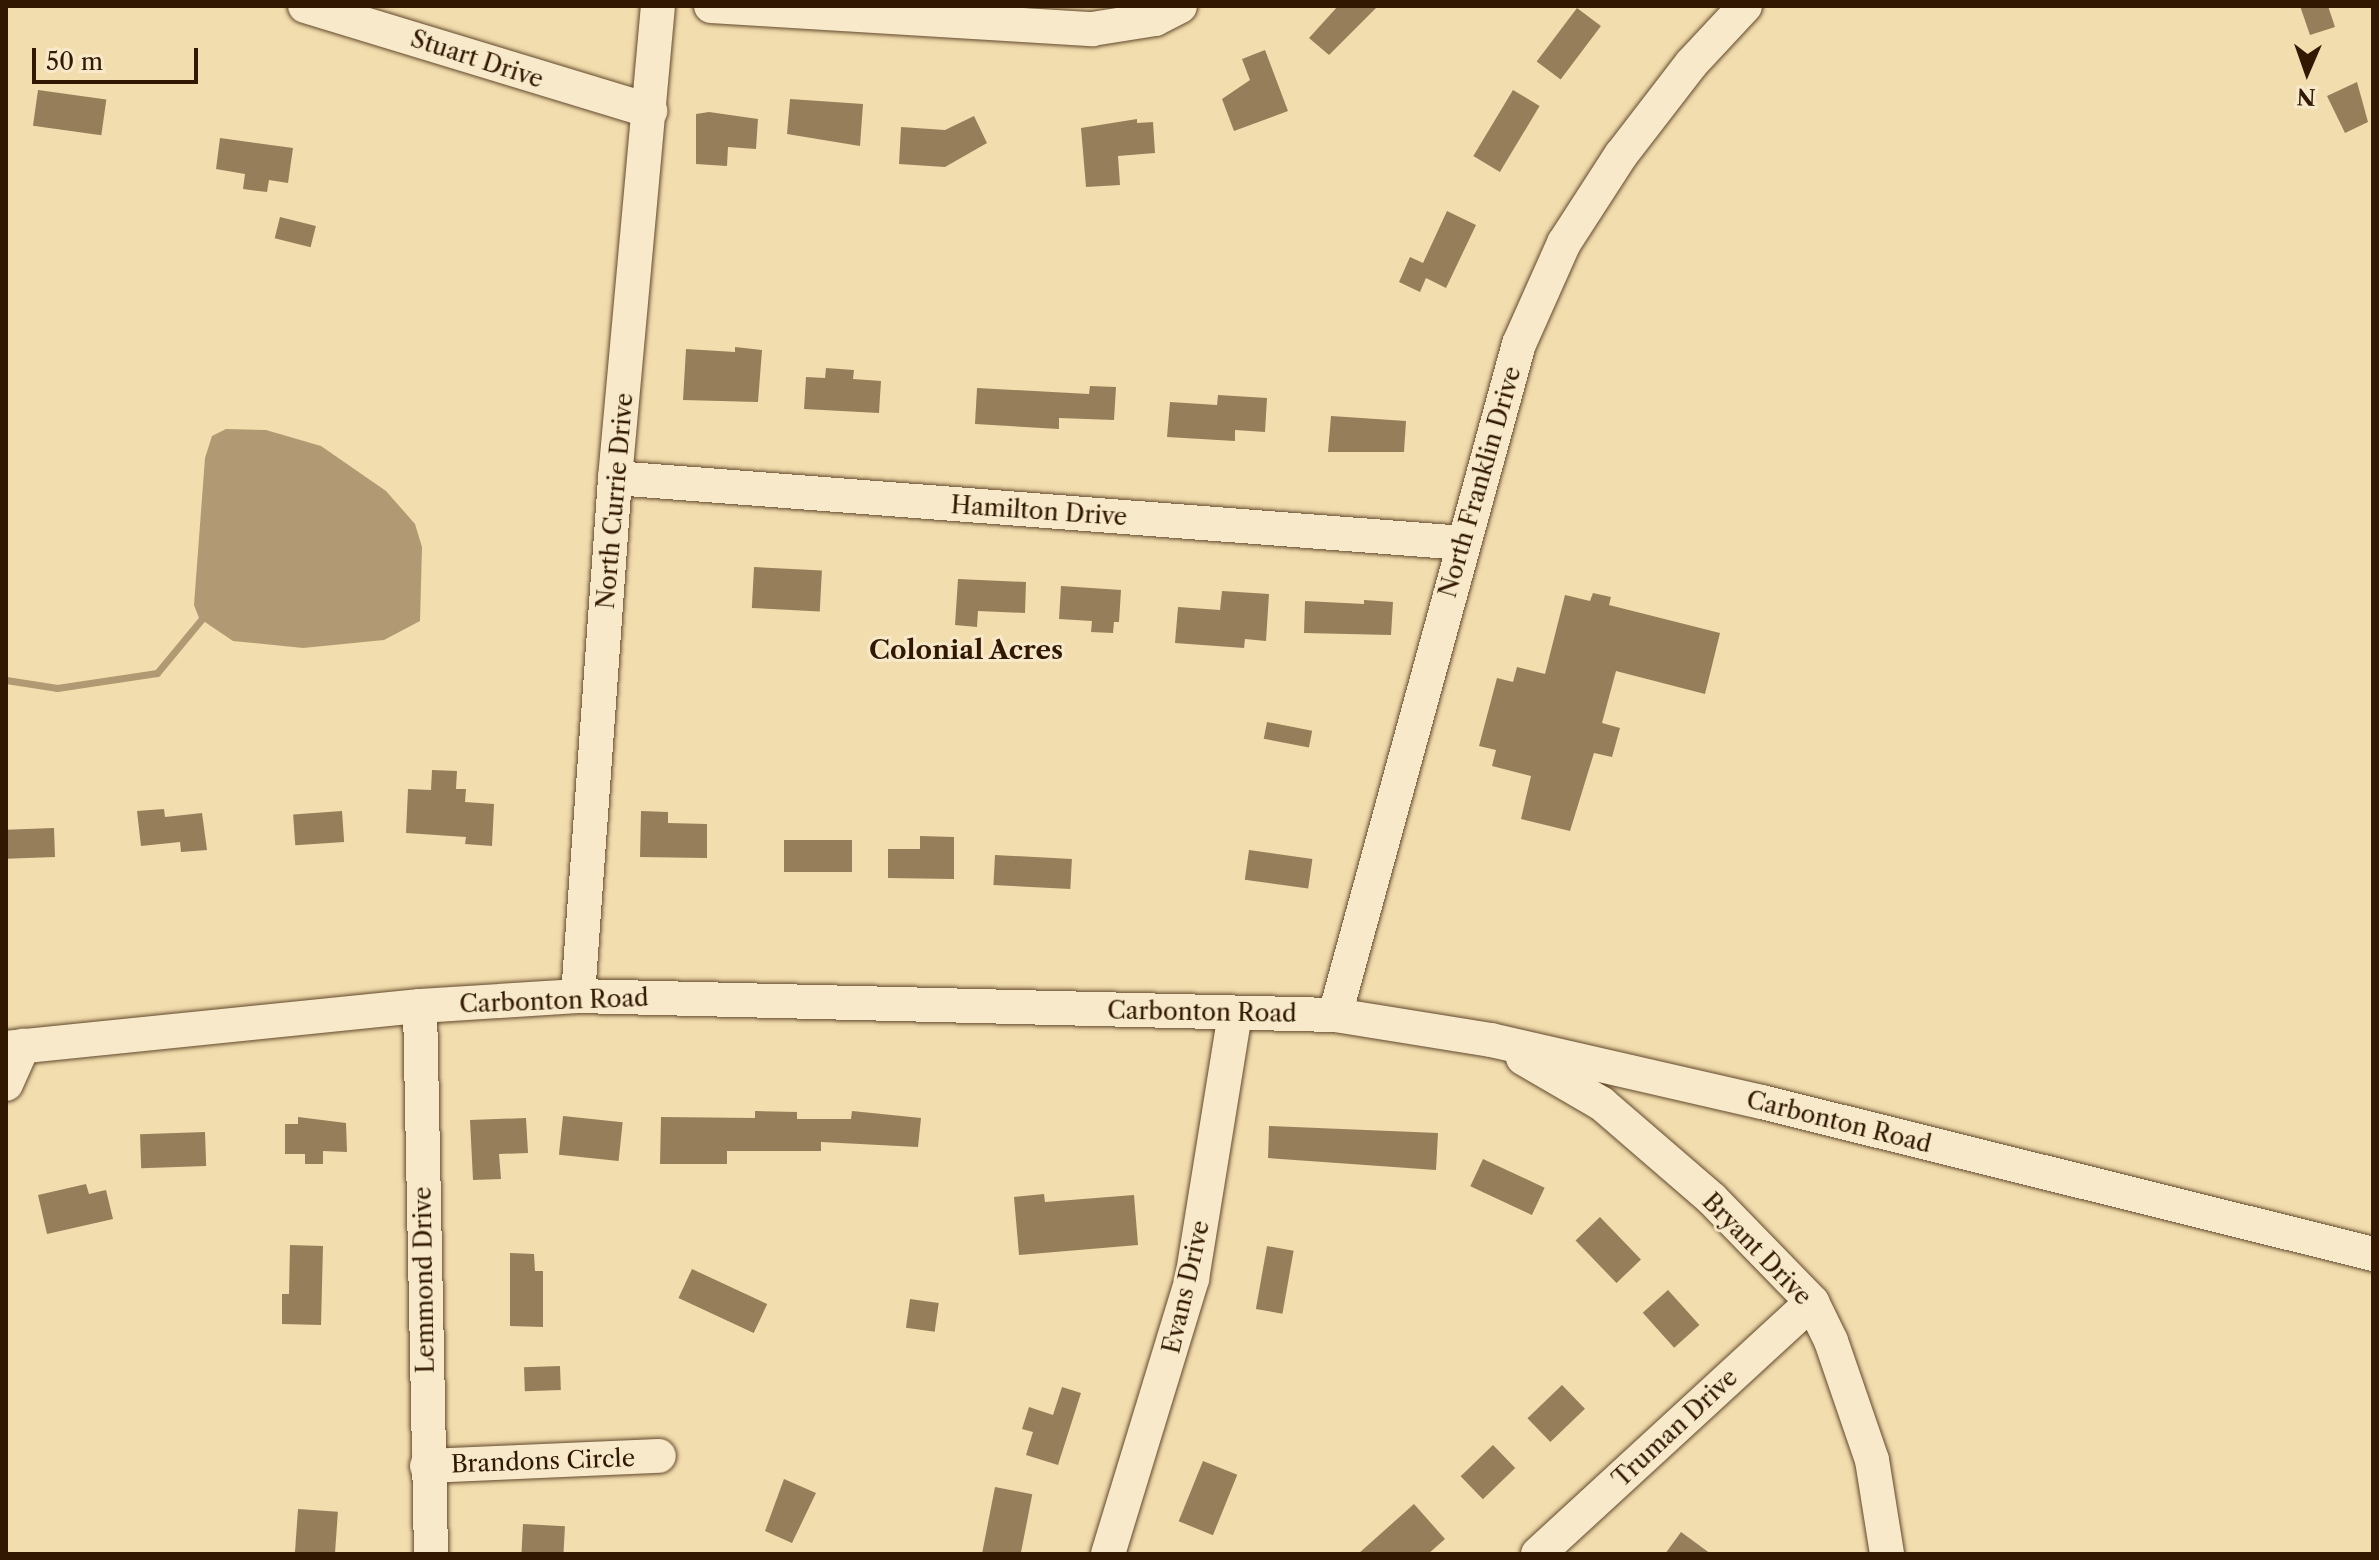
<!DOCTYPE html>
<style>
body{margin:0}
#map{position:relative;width:2379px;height:1560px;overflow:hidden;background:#f2ddae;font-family:"Libre Caslon Text",serif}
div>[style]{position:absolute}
.water>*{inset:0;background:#b19a73}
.stream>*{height:7px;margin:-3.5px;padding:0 3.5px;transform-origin:3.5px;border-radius:3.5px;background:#b19a73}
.building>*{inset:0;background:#967e5a;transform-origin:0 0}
.roads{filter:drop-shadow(0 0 2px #62492c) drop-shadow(0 0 2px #62492c)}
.minor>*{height:34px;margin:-17px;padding:0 17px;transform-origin:17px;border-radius:17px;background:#f7e9ca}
span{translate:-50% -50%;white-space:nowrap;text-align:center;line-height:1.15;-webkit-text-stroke:6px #f7e9ca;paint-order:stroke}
.street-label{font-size:24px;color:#321800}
.neighbourhood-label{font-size:26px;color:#321800;font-weight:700}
.frame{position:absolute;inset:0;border:8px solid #321800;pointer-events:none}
.north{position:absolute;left:2267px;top:32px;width:80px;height:80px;-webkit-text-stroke:6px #f7e9ca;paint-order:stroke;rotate:182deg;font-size:22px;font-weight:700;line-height:32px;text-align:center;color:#321800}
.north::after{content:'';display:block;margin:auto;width:28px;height:36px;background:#321800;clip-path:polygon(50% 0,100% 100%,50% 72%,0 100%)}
.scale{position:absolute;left:32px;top:48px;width:166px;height:36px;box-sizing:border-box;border:4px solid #321800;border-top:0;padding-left:10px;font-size:24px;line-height:28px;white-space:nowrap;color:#321800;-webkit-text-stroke:6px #f7e9ca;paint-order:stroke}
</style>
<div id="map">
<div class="water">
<i style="clip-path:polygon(226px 429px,266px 430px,321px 446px,386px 491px,415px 524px,422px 547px,420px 621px,384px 640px,303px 648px,233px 641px,199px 618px,194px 605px,205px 458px,212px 436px)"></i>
</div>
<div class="stream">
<i style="left:6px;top:680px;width:52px;rotate:8.9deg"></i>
<i style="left:57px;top:688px;width:101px;rotate:-8.5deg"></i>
<i style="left:157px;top:673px;width:75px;rotate:-50.4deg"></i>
</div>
<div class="building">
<i style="clip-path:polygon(1338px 6px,1378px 6px,1329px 55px,1309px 38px)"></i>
<i style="clip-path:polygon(2300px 6px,2328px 6px,2335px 27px,2310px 35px)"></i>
<i style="left:1577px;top:8px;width:30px;height:67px;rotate:37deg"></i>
<i style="clip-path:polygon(1265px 50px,1288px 111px,1234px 131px,1222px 99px,1250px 80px,1242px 59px)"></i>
<i style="clip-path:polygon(2357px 82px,2368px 122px,2345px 133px,2327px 96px)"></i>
<i style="left:38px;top:90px;width:69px;height:36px;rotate:8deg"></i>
<i style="left:1513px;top:90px;width:31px;height:77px;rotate:31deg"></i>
<i style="clip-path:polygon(790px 99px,863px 104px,860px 146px,787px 134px)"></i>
<i style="clip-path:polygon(709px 112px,758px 119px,756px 149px,728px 147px,727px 166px,696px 164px,696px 114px)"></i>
<i style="clip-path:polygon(974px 116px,987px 143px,945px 167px,899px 164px,901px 127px,945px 130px)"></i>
<i style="clip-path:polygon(1137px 119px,1137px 123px,1153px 122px,1155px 153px,1118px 156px,1120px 185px,1086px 187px,1081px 128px)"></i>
<i style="clip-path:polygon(220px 138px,293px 148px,288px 183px,269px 180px,267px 192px,243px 189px,245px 174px,216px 169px)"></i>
<i style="clip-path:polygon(1447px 211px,1476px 225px,1446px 288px,1426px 278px,1420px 292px,1399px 282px,1410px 257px,1423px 263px)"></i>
<i style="left:280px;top:217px;width:37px;height:22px;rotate:14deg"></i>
<i style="clip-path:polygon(735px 347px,762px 350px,758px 402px,683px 400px,686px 349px,735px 352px)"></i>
<i style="clip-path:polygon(826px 368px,854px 370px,853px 379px,881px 381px,879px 413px,804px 409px,806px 377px,825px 378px)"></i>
<i style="clip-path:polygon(1090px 386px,1116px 387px,1114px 420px,1059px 418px,1059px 429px,975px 424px,977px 388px,1089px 394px)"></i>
<i style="clip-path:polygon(1218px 395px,1267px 398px,1265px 432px,1235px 430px,1235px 441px,1167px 437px,1170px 402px,1217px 405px)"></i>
<i style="clip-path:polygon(1331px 416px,1406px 421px,1404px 452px,1328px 452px)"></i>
<i style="left:754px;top:567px;width:68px;height:41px;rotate:3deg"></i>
<i style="clip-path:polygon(958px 579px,1026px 582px,1025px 613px,978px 611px,977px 627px,955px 625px)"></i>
<i style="clip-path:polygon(1061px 586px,1121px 590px,1119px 622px,1114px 622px,1113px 633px,1091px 632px,1092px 621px,1059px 619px)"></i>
<i style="clip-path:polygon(1222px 591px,1269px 594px,1266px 641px,1245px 639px,1244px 648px,1175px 643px,1178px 607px,1220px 610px)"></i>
<i style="clip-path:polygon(1593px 593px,1611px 597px,1609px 605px,1720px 633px,1705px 694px,1616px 671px,1602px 723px,1620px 728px,1612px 757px,1594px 753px,1570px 831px,1521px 819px,1531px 776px,1492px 766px,1496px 750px,1479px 746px,1497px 678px,1513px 682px,1517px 667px,1545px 674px,1565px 595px,1590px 601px)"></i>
<i style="clip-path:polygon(1364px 600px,1393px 602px,1391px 635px,1304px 633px,1305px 601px,1364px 604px)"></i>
<i style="left:1267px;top:722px;width:46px;height:17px;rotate:11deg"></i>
<i style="clip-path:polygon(432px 770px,457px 771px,456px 789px,466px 789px,465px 802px,494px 804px,492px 846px,465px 844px,466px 837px,406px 833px,408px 789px,431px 790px)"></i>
<i style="clip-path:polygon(164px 809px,165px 817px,202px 813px,207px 850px,181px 852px,180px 842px,141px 846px,137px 811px)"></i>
<i style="left:342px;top:811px;width:31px;height:49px;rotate:86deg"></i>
<i style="clip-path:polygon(641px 811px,668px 812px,668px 823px,707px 824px,707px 858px,640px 857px)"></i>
<i style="left:54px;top:828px;width:29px;height:48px;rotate:88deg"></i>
<i style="clip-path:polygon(920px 836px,954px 837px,954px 879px,888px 878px,888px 849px,920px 849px)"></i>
<i style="left:784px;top:840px;width:68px;height:32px"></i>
<i style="left:1249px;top:850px;width:64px;height:30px;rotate:8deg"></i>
<i style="left:995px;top:855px;width:77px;height:30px;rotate:3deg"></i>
<i style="clip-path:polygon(755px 1111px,797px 1112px,797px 1119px,851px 1119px,852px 1111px,921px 1118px,918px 1147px,821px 1142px,821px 1151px,727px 1151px,727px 1164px,660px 1164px,661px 1117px,755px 1118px)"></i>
<i style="left:563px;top:1116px;width:60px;height:39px;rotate:6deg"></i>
<i style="clip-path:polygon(298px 1117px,346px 1123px,347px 1152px,323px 1151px,323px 1164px,305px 1164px,305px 1154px,285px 1154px,285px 1124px,298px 1124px)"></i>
<i style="clip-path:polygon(526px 1118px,528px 1153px,499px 1154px,501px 1179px,473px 1180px,470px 1120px)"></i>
<i style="clip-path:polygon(1269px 1126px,1438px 1133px,1436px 1170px,1268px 1158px)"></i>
<i style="left:205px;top:1132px;width:34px;height:65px;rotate:88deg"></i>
<i style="left:1483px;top:1159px;width:68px;height:30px;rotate:25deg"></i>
<i style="clip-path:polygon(86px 1184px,89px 1194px,106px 1190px,113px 1219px,47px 1234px,38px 1195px)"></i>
<i style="clip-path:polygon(1044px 1194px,1045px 1202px,1134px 1195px,1138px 1245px,1019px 1255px,1014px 1197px)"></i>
<i style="left:1600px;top:1217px;width:59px;height:34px;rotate:46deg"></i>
<i style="clip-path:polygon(290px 1245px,323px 1246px,321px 1325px,282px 1324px,282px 1294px,289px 1294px)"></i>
<i style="left:1267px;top:1246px;width:27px;height:64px;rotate:10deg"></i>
<i style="clip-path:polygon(510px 1253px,534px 1254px,535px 1271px,543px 1271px,543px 1327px,510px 1326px)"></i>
<i style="left:692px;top:1269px;width:83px;height:32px;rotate:25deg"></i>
<i style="left:1668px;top:1290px;width:47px;height:34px;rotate:48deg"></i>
<i style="left:910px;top:1299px;width:29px;height:29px;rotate:8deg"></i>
<i style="left:560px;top:1366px;width:24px;height:36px;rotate:88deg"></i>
<i style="left:1562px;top:1385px;width:33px;height:48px;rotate:46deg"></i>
<i style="clip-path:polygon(1062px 1387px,1081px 1393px,1058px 1465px,1026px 1455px,1033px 1432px,1022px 1429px,1029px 1407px,1053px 1415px)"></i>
<i style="left:1493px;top:1445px;width:32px;height:45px;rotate:46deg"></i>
<i style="left:1203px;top:1461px;width:37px;height:65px;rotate:22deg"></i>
<i style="clip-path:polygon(784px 1479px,816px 1493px,792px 1543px,765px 1531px)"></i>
<i style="left:995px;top:1487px;width:38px;height:68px;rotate:11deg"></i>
<i style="clip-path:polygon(1414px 1504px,1445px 1539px,1428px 1554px,1358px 1554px)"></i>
<i style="left:298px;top:1509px;width:40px;height:45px;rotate:4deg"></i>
<i style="left:523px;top:1524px;width:42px;height:30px;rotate:3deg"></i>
<i style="clip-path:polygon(1681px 1532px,1711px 1554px,1665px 1554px)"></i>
</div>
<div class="roads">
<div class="minor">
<i style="left:305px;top:6px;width:361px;rotate:16.9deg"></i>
<i style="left:711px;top:6px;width:382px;rotate:3.5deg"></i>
<i style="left:1092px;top:29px;width:64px;rotate:-9deg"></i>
<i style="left:1155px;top:19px;width:28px;rotate:-27deg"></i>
<i style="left:615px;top:478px;width:850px;rotate:4.38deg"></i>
<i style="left:578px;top:996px;width:519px;rotate:-85.91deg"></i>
<i style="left:615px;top:478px;width:474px;rotate:-84.8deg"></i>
<i style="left:420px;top:1006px;width:548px;rotate:88.85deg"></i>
<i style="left:1335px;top:1015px;width:696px;rotate:-74.67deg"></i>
<i style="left:1519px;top:344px;width:111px;rotate:-66deg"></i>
<i style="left:1564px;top:243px;width:105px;rotate:-57.1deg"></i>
<i style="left:1621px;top:155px;width:115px;rotate:-52.4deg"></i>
<i style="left:1691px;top:64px;width:79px;rotate:-47deg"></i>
<i style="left:6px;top:1048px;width:416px;rotate:-5.8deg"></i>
<i style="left:420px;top:1006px;width:158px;rotate:-3.6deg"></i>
<i style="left:578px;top:996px;width:757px;rotate:1.44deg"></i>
<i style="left:1335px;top:1015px;width:158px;rotate:9.1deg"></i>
<i style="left:1491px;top:1040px;width:278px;rotate:12.9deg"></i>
<i style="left:1762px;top:1102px;width:630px;rotate:13.97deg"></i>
<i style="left:1523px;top:1058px;width:91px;rotate:30.2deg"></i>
<i style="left:1602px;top:1104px;width:145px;rotate:40.8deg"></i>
<i style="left:1712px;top:1199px;width:144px;rotate:45.8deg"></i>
<i style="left:1812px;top:1302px;width:43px;rotate:64deg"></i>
<i style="left:1831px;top:1341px;width:126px;rotate:71deg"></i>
<i style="left:1872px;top:1460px;width:95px;rotate:80.9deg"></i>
<i style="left:6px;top:1084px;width:42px;rotate:-65.9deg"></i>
<i style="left:427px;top:1466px;width:232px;rotate:-2.5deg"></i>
<i style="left:1108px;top:1554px;width:288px;rotate:-73deg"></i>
<i style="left:1192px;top:1279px;width:269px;rotate:-80.8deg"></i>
<i style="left:1538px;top:1554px;width:372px;rotate:-42.6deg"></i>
</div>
</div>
<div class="street-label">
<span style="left:477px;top:59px;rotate:18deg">Stuart Drive</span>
<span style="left:1480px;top:482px;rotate:-74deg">North Franklin Drive</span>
<span style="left:615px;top:501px;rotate:-85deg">North Currie Drive</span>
<span style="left:1039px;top:511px;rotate:4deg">Hamilton Drive</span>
<span style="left:554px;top:1001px;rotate:-2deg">Carbonton Road</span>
<span style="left:1202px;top:1012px;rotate:1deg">Carbonton Road</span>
<span style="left:1839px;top:1122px;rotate:14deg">Carbonton Road</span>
<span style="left:1757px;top:1249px;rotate:46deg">Bryant Drive</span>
<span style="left:424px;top:1280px;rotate:-91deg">Lemmond Drive</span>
<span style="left:1186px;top:1287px;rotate:-77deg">Evans Drive</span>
<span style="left:1675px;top:1428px;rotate:-43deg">Truman Drive</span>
<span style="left:543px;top:1461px;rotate:-2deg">Brandons Circle</span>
</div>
<div class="neighbourhood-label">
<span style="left:966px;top:651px">Colonial Acres</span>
</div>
<div class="frame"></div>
<div class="north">N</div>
<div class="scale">50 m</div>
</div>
